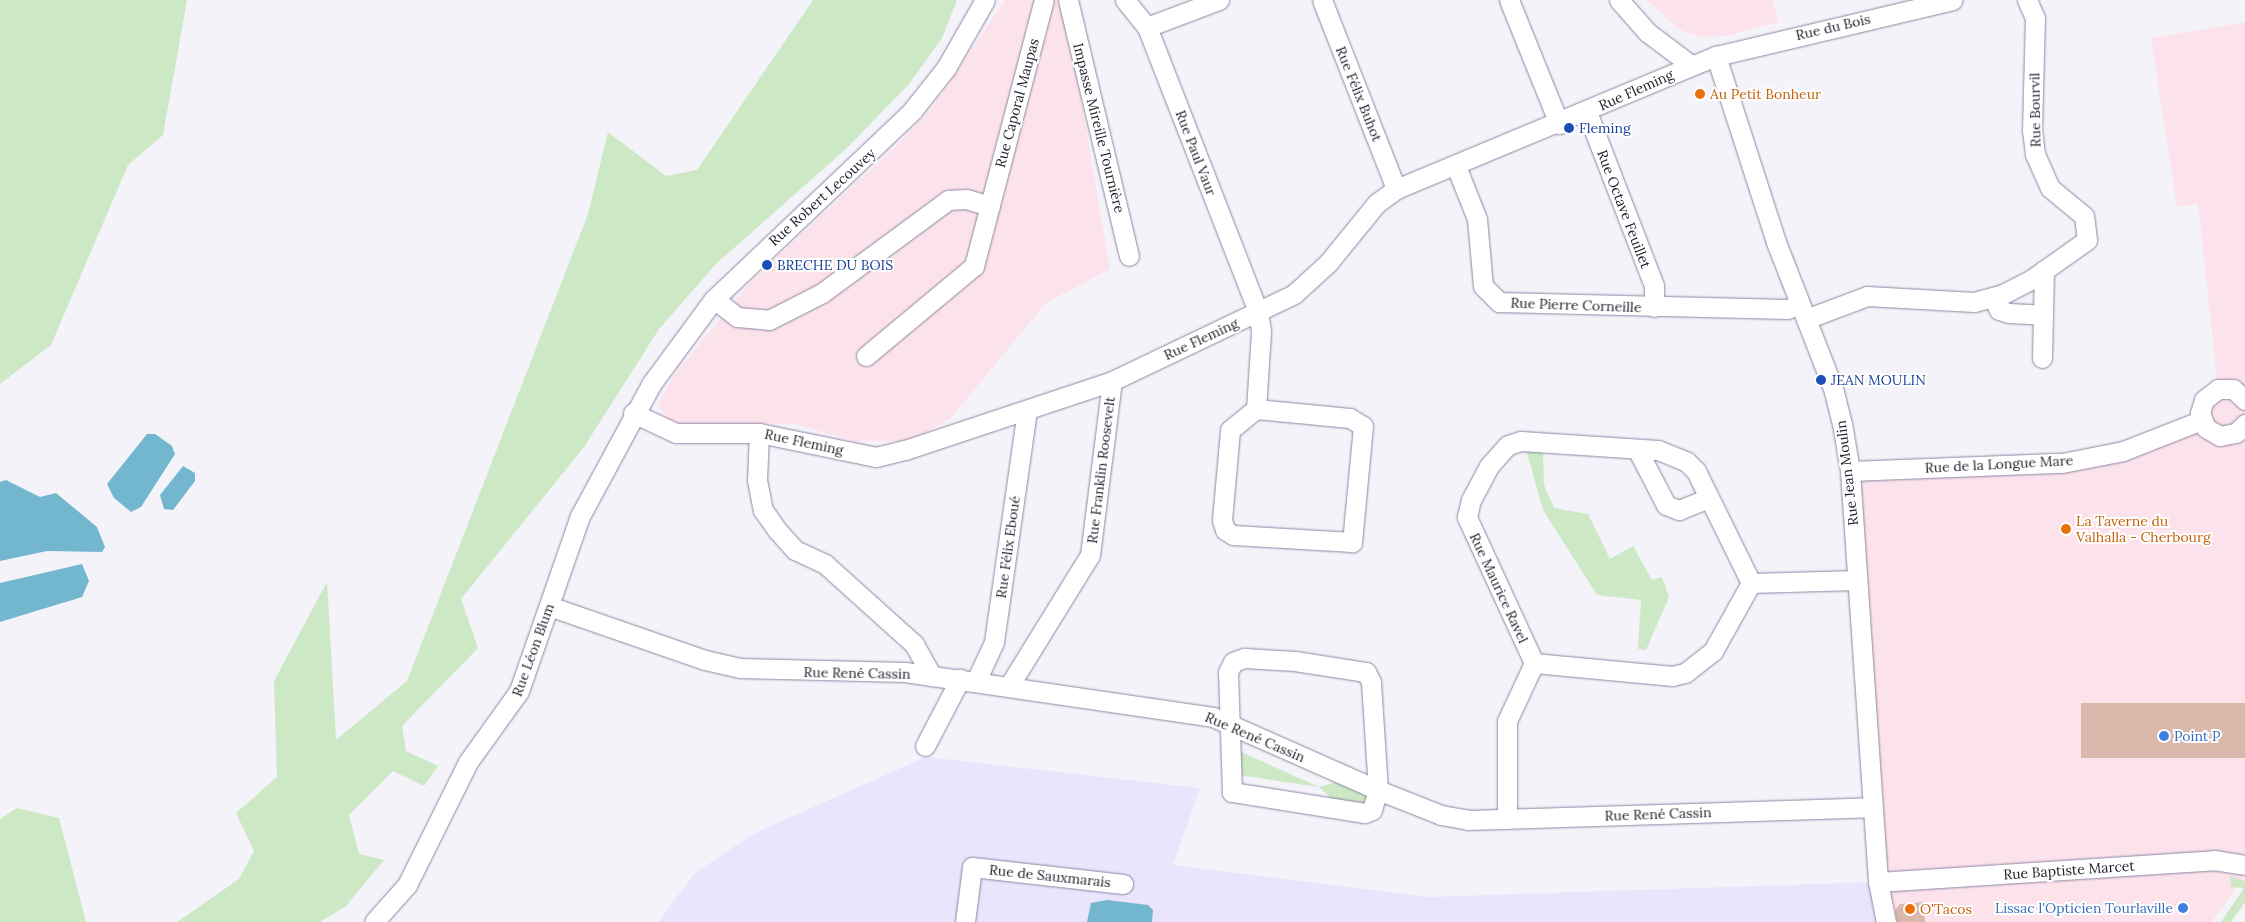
<!DOCTYPE html>
<meta charset="utf-8">
<style>
body{margin:0}
#map{position:relative;width:2245px;height:922px;overflow:hidden;background:#f5f3fa;font-family:Lora,serif}
div>[style]{position:absolute}
.built>*{inset:0;background:#eae4fc}
.industrial>*{inset:0;background:#fce3eb}
.green>*{inset:0;background:#cce8c4}
.water>*{inset:0;background:#72b7ce}
.building>*{inset:0;background:#dab7ab;transform-origin:0 0}
.roads{filter:drop-shadow(0 0 1px #8d86a3) drop-shadow(0 0 1px #8d86a3)}
.minor>*{height:19px;margin:-9.5px;padding:0 9.5px;transform-origin:9.5px;border-radius:9.5px;background:#fff}
.dots>*{width:14px;height:14px;translate:-50% -50%;box-sizing:border-box;border:2px solid #fff;border-radius:50%}
span{translate:-50% -50%;white-space:nowrap;text-align:center;line-height:1.15;-webkit-text-stroke:4px #fff;paint-order:stroke}
.street-label{font-size:14px;color:#1f1c28}
.food-label{font-size:14px;color:#c56008}
.left{translate:0 -50%;text-align:left}
.transit-label{font-size:14px;color:#164399}
.shop-label{font-size:14px;color:#366cbe}
.right{translate:-100% -50%;text-align:right}
</style>
<div id="map">
<div class="built">
<i style="clip-path:polygon(926px 757px,1200px 788px,1173px 865px,1430px 897px,1878px 882px,1876px 922px,658px 922px,694px 874px,753px 834px)"></i>
</div>
<div class="industrial">
<i style="clip-path:polygon(1005px 0,1064px 0,1110px 269px,1046px 303px,950px 419px,910px 441px,854px 441px,794px 424px,671px 425px,658px 405px,673px 376px,753px 279px,894px 148px,931px 109px)"></i>
<i style="clip-path:polygon(1647px 0,1773px 0,1779px 22px,1726px 36px,1701px 37px,1680px 30px)"></i>
<i style="clip-path:polygon(2245px 22px,2245px 875px,2212px 922px,1890px 922px,1857px 480px,2062px 463px,2202px 420px,2218px 388px,2198px 204px,2177px 207px,2151px 38px)"></i>
</div>
<div class="green">
<i style="clip-path:polygon(0 0,187px 0,163px 135px,128px 165px,51px 345px,0 384px)"></i>
<i style="clip-path:polygon(813px 0,957px 0,942px 38px,909px 84px,847px 148px,716px 264px,659px 329px,584px 447px,461px 599px,478px 648px,402px 726px,406px 751px,438px 766px,424px 786px,393px 771px,349px 815px,359px 854px,384px 860px,346px 906px,320px 922px,177px 922px,239px 879px,254px 851px,236px 813px,277px 777px,274px 681px,327px 582px,336px 740px,407px 681px,588px 214px,608px 132px,666px 176px,697px 170px)"></i>
<i style="clip-path:polygon(1526px 449px,1543px 451px,1544px 485px,1554px 508px,1588px 514px,1610px 559px,1633px 546px,1652px 580px,1662px 577px,1669px 597px,1646px 650px,1638px 649px,1641px 600px,1597px 595px,1543px 510px)"></i>
<i style="clip-path:polygon(1237px 750px,1319px 787px,1337px 782px,1370px 797px,1368px 804px,1333px 800px,1319px 787px,1238px 775px)"></i>
<i style="clip-path:polygon(17px 808px,59px 818px,86px 922px,0 922px,0 819px)"></i>
<i style="clip-path:polygon(2230px 876px,2245px 881px,2245px 902px,2231px 922px,2221px 922px,2244px 888px,2231px 887px)"></i>
</div>
<div class="water">
<i style="clip-path:polygon(147px 434px,155px 434px,172px 446px,175px 454px,141px 507px,131px 512px,114px 498px,107px 484px)"></i>
<i style="clip-path:polygon(183px 466px,195px 473px,195px 481px,173px 510px,164px 509px,160px 495px)"></i>
<i style="clip-path:polygon(6px 480px,40px 497px,56px 493px,97px 527px,105px 547px,102px 552px,47px 551px,0 561px,0 482px)"></i>
<i style="clip-path:polygon(82px 564px,89px 581px,82px 597px,0 622px,0 583px)"></i>
<i style="clip-path:polygon(1107px 900px,1148px 905px,1153px 910px,1152px 922px,1087px 922px,1091px 903px)"></i>
</div>
<div class="building">
<i style="left:2245px;top:703px;width:55px;height:164px;rotate:90deg"></i>
<i style="clip-path:polygon(1924px 902px,1925px 922px,1897px 922px,1895px 910px,1900px 904px)"></i>
</div>
<div class="roads">
<div class="minor">
<i style="left:1068px;top:0;width:263px;rotate:76.6deg"></i>
<i style="left:1125px;top:0;width:35px;rotate:51deg"></i>
<i style="left:1147px;top:27px;width:306px;rotate:68.7deg"></i>
<i style="left:1258px;top:312px;width:20px;rotate:81deg"></i>
<i style="left:1261px;top:332px;width:77px;rotate:93.7deg"></i>
<i style="left:1256px;top:409px;width:94px;rotate:5.5deg"></i>
<i style="left:1350px;top:418px;width:15px;rotate:32deg"></i>
<i style="left:1363px;top:426px;width:117px;rotate:95.4deg"></i>
<i style="left:1352px;top:542px;width:119px;rotate:-176.6deg"></i>
<i style="left:1233px;top:535px;width:9px;rotate:-148deg"></i>
<i style="left:1225px;top:530px;width:10px;rotate:-107deg"></i>
<i style="left:1222px;top:520px;width:90px;rotate:-84.9deg"></i>
<i style="left:1230px;top:430px;width:33px;rotate:-39deg"></i>
<i style="left:1322px;top:0;width:203px;rotate:68.6deg"></i>
<i style="left:1509px;top:0;width:134px;rotate:68deg"></i>
<i style="left:1619px;top:0;width:43px;rotate:48.8deg"></i>
<i style="left:1647px;top:32px;width:55px;rotate:36.9deg"></i>
<i style="left:1147px;top:27px;width:77px;rotate:-20.6deg"></i>
<i style="left:1716px;top:56px;width:195px;rotate:72.1deg"></i>
<i style="left:1776px;top:242px;width:157px;rotate:68.7deg"></i>
<i style="left:1833px;top:388px;width:36px;rotate:76deg"></i>
<i style="left:1842px;top:423px;width:49px;rotate:80.5deg"></i>
<i style="left:1850px;top:471px;width:412px;rotate:86.1deg"></i>
<i style="left:1878px;top:882px;width:41px;rotate:78.7deg"></i>
<i style="left:1587px;top:112px;width:186px;rotate:68.9deg"></i>
<i style="left:1654px;top:286px;width:21px;rotate:90deg"></i>
<i style="left:1456px;top:166px;width:57px;rotate:68.4deg"></i>
<i style="left:1477px;top:219px;width:67px;rotate:84.9deg"></i>
<i style="left:1483px;top:286px;width:23px;rotate:45deg"></i>
<i style="left:1499px;top:302px;width:288px;rotate:1.4deg"></i>
<i style="left:1787px;top:309px;width:13px;rotate:-18deg"></i>
<i style="left:1993px;top:297px;width:14px;rotate:65deg"></i>
<i style="left:1999px;top:310px;width:10px;rotate:17deg"></i>
<i style="left:2009px;top:313px;width:34px;rotate:3deg"></i>
<i style="left:714px;top:299px;width:29px;rotate:38deg"></i>
<i style="left:737px;top:317px;width:32px;rotate:5deg"></i>
<i style="left:769px;top:320px;width:59px;rotate:-27deg"></i>
<i style="left:822px;top:293px;width:157px;rotate:-36.4deg"></i>
<i style="left:948px;top:200px;width:18px;rotate:-3deg"></i>
<i style="left:966px;top:199px;width:25px;rotate:16deg"></i>
<i style="left:1806px;top:319px;width:65px;rotate:-20.7deg"></i>
<i style="left:1867px;top:296px;width:107px;rotate:3.2deg"></i>
<i style="left:1974px;top:302px;width:30px;rotate:-15deg"></i>
<i style="left:2003px;top:294px;width:33px;rotate:-27deg"></i>
<i style="left:2032px;top:279px;width:67px;rotate:-35.3deg"></i>
<i style="left:2087px;top:240px;width:24px;rotate:-97deg"></i>
<i style="left:2084px;top:216px;width:44px;rotate:-140.5deg"></i>
<i style="left:2050px;top:188px;width:37px;rotate:-114deg"></i>
<i style="left:2035px;top:154px;width:23px;rotate:-97deg"></i>
<i style="left:2032px;top:131px;width:113px;rotate:-88.5deg"></i>
<i style="left:2035px;top:18px;width:20px;rotate:-114deg"></i>
<i style="left:866px;top:356px;width:141px;rotate:-39.8deg"></i>
<i style="left:974px;top:266px;width:275px;rotate:-75.3deg"></i>
<i style="left:2042px;top:358px;width:88px;rotate:-88.7deg"></i>
<i style="left:2245px;top:400px;width:16px;rotate:-137deg"></i>
<i style="left:2233px;top:389px;width:15px;rotate:180deg"></i>
<i style="left:2218px;top:389px;width:18px;rotate:142deg"></i>
<i style="left:2204px;top:400px;width:14px;rotate:107deg"></i>
<i style="left:2200px;top:413px;width:16px;rotate:68deg"></i>
<i style="left:2206px;top:428px;width:16px;rotate:30deg"></i>
<i style="left:2220px;top:436px;width:16px;rotate:-11deg"></i>
<i style="left:2236px;top:433px;width:13px;rotate:-45deg"></i>
<i style="left:633px;top:413px;width:47px;rotate:24.9deg"></i>
<i style="left:676px;top:433px;width:83px"></i>
<i style="left:759px;top:433px;width:119px;rotate:11.6deg"></i>
<i style="left:876px;top:457px;width:30px;rotate:-14deg"></i>
<i style="left:905px;top:450px;width:218px;rotate:-18.4deg"></i>
<i style="left:1112px;top:381px;width:202px;rotate:-25.5deg"></i>
<i style="left:1294px;top:294px;width:46px;rotate:-42.4deg"></i>
<i style="left:1328px;top:263px;width:77px;rotate:-50.8deg"></i>
<i style="left:1377px;top:203px;width:24px;rotate:-36deg"></i>
<i style="left:1396px;top:189px;width:347px;rotate:-22.6deg"></i>
<i style="left:1716px;top:56px;width:243px;rotate:-13.3deg"></i>
<i style="left:759px;top:433px;width:47px;rotate:92.4deg"></i>
<i style="left:757px;top:480px;width:31px;rotate:79deg"></i>
<i style="left:763px;top:510px;width:24px;rotate:55deg"></i>
<i style="left:777px;top:530px;width:27px;rotate:48deg"></i>
<i style="left:795px;top:550px;width:33px;rotate:25deg"></i>
<i style="left:825px;top:564px;width:120px;rotate:42deg"></i>
<i style="left:914px;top:644px;width:37px;rotate:61deg"></i>
<i style="left:1637px;top:449px;width:63px;rotate:62.6deg"></i>
<i style="left:1666px;top:505px;width:14px;rotate:21deg"></i>
<i style="left:1679px;top:510px;width:32px;rotate:-22deg"></i>
<i style="left:1850px;top:471px;width:212px;rotate:-2.2deg"></i>
<i style="left:2062px;top:463px;width:62px;rotate:-11.1deg"></i>
<i style="left:2123px;top:451px;width:85px;rotate:-21.4deg"></i>
<i style="left:1751px;top:583px;width:106px;rotate:-1.6deg"></i>
<i style="left:549px;top:606px;width:165px;rotate:19.1deg"></i>
<i style="left:705px;top:660px;width:36px;rotate:13deg"></i>
<i style="left:740px;top:668px;width:165px;rotate:1.4deg"></i>
<i style="left:905px;top:672px;width:311px;rotate:8.3deg"></i>
<i style="left:1213px;top:717px;width:180px;rotate:23.9deg"></i>
<i style="left:1378px;top:790px;width:68px;rotate:21.6deg"></i>
<i style="left:1441px;top:815px;width:27px;rotate:10deg"></i>
<i style="left:1468px;top:820px;width:404px;rotate:-1.8deg"></i>
<i style="left:1244px;top:658px;width:51px;rotate:3.4deg"></i>
<i style="left:1295px;top:661px;width:72px;rotate:8.8deg"></i>
<i style="left:1366px;top:672px;width:11px;rotate:63deg"></i>
<i style="left:1371px;top:682px;width:108px;rotate:86.3deg"></i>
<i style="left:1378px;top:790px;width:21px;rotate:107deg"></i>
<i style="left:1372px;top:810px;width:8px;rotate:157deg"></i>
<i style="left:1365px;top:813px;width:135px;rotate:-171deg"></i>
<i style="left:1232px;top:792px;width:120px;rotate:-91.9deg"></i>
<i style="left:1228px;top:672px;width:11px;rotate:-63deg"></i>
<i style="left:1233px;top:662px;width:12px;rotate:-20deg"></i>
<i style="left:1534px;top:663px;width:161px;rotate:-114.7deg"></i>
<i style="left:1467px;top:517px;width:17px;rotate:-77deg"></i>
<i style="left:1471px;top:500px;width:38px;rotate:-62deg"></i>
<i style="left:1489px;top:466px;width:28px;rotate:-48deg"></i>
<i style="left:1508px;top:445px;width:14px;rotate:-17deg"></i>
<i style="left:1521px;top:441px;width:137px;rotate:3.8deg"></i>
<i style="left:1658px;top:450px;width:31px;rotate:22deg"></i>
<i style="left:1687px;top:462px;width:13px;rotate:45deg"></i>
<i style="left:1696px;top:471px;width:125px;rotate:63.8deg"></i>
<i style="left:976px;top:681px;width:43px;rotate:-65.2deg"></i>
<i style="left:994px;top:642px;width:234px;rotate:-81.9deg"></i>
<i style="left:1009px;top:686px;width:154px;rotate:-58.3deg"></i>
<i style="left:1090px;top:555px;width:175px;rotate:-82.8deg"></i>
<i style="left:925px;top:746px;width:76px;rotate:-62.4deg"></i>
<i style="left:1507px;top:819px;width:98px;rotate:-90deg"></i>
<i style="left:1507px;top:721px;width:64px;rotate:-65deg"></i>
<i style="left:1534px;top:663px;width:139px;rotate:5.4deg"></i>
<i style="left:1672px;top:676px;width:13px;rotate:-13deg"></i>
<i style="left:1685px;top:673px;width:36px;rotate:-38deg"></i>
<i style="left:1713px;top:651px;width:78px;rotate:-60.8deg"></i>
<i style="left:1878px;top:882px;width:337px;rotate:-3.7deg"></i>
<i style="left:2214px;top:860px;width:31px;rotate:9deg"></i>
<i style="left:374px;top:922px;width:50px;rotate:-48.3deg"></i>
<i style="left:407px;top:885px;width:137px;rotate:-63.6deg"></i>
<i style="left:468px;top:762px;width:87px;rotate:-54.3deg"></i>
<i style="left:519px;top:691px;width:185px;rotate:-70.8deg"></i>
<i style="left:580px;top:516px;width:151px;rotate:-61.6deg"></i>
<i style="left:652px;top:383px;width:104px;rotate:-53.6deg"></i>
<i style="left:714px;top:299px;width:273px;rotate:-43.5deg"></i>
<i style="left:912px;top:111px;width:55px;rotate:-51.7deg"></i>
<i style="left:946px;top:68px;width:78px;rotate:-60.2deg"></i>
<i style="left:965px;top:922px;width:55px;rotate:-82.7deg"></i>
<i style="left:972px;top:867px;width:152px;rotate:6.4deg"></i>
</div>
</div>
<div class="dots">
<i style="left:1700px;top:94px;background:#e8710a"></i>
<i style="left:1569px;top:128px;background:#1a4fb4"></i>
<i style="left:767px;top:265px;background:#1a4fb4"></i>
<i style="left:1821px;top:380px;background:#1a4fb4"></i>
<i style="left:2066px;top:529px;background:#e8710a"></i>
<i style="left:2164px;top:736px;background:#3f7fe0"></i>
<i style="left:2183px;top:908px;background:#3f7fe0"></i>
<i style="left:1910px;top:909px;background:#e8710a"></i>
</div>
<div class="street-label">
<span style="left:1833px;top:27px;rotate:-13deg">Rue du Bois</span>
<span style="left:1636px;top:90px;rotate:-24deg">Rue Fleming</span>
<span style="left:1359px;top:94px;rotate:68deg">Rue Félix Buhot</span>
<span style="left:1017px;top:103px;rotate:-75deg">Rue Caporal Maupas</span>
<span style="left:2035px;top:110px;rotate:-91deg">Rue Bourvil</span>
<span style="left:1099px;top:128px;rotate:76deg">Impasse Mireille Tournière</span>
<span style="left:1196px;top:153px;rotate:69deg">Rue Paul Vaur</span>
<span style="left:822px;top:197px;rotate:-42deg">Rue Robert Lecouvey</span>
<span style="left:1624px;top:209px;rotate:69deg">Rue Octave Feuillet</span>
<span style="left:1576px;top:305px;rotate:2deg">Rue Pierre Corneille</span>
<span style="left:1201px;top:339px;rotate:-25deg">Rue Fleming</span>
<span style="left:804px;top:442px;rotate:12deg">Rue Fleming</span>
<span style="left:1999px;top:464px;rotate:-3deg">Rue de la Longue Mare</span>
<span style="left:1101px;top:470px;rotate:-83deg">Rue Franklin Roosevelt</span>
<span style="left:1847px;top:473px;rotate:-97deg">Rue Jean Moulin</span>
<span style="left:1008px;top:547px;rotate:-82deg">Rue Félix Eboué</span>
<span style="left:1499px;top:588px;rotate:65deg">Rue Maurice Ravel</span>
<span style="left:533px;top:650px;rotate:-70deg">Rue Léon Blum</span>
<span style="left:857px;top:673px;rotate:1deg">Rue René Cassin</span>
<span style="left:1255px;top:737px;rotate:23deg">Rue René Cassin</span>
<span style="left:1658px;top:814px;rotate:-2deg">Rue René Cassin</span>
<span style="left:2069px;top:870px;rotate:-4deg">Rue Baptiste Marcet</span>
<span style="left:1050px;top:876px;rotate:6deg">Rue de Sauxmarais</span>
</div>
<div class="food-label">
<span class="left" style="left:1710px;top:94px">Au Petit Bonheur</span>
<span class="left" style="left:2076px;top:529px">La Taverne du<br>Valhalla - Cherbourg</span>
<span class="left" style="left:1920px;top:909px">O'Tacos</span>
</div>
<div class="transit-label">
<span class="left" style="left:1579px;top:128px">Fleming</span>
<span class="left" style="left:777px;top:265px">BRECHE DU BOIS</span>
<span class="left" style="left:1831px;top:380px">JEAN MOULIN</span>
</div>
<div class="shop-label">
<span class="left" style="left:2174px;top:736px">Point P</span>
<span class="right" style="left:2173px;top:908px">Lissac l'Opticien Tourlaville</span>
</div>
</div>
